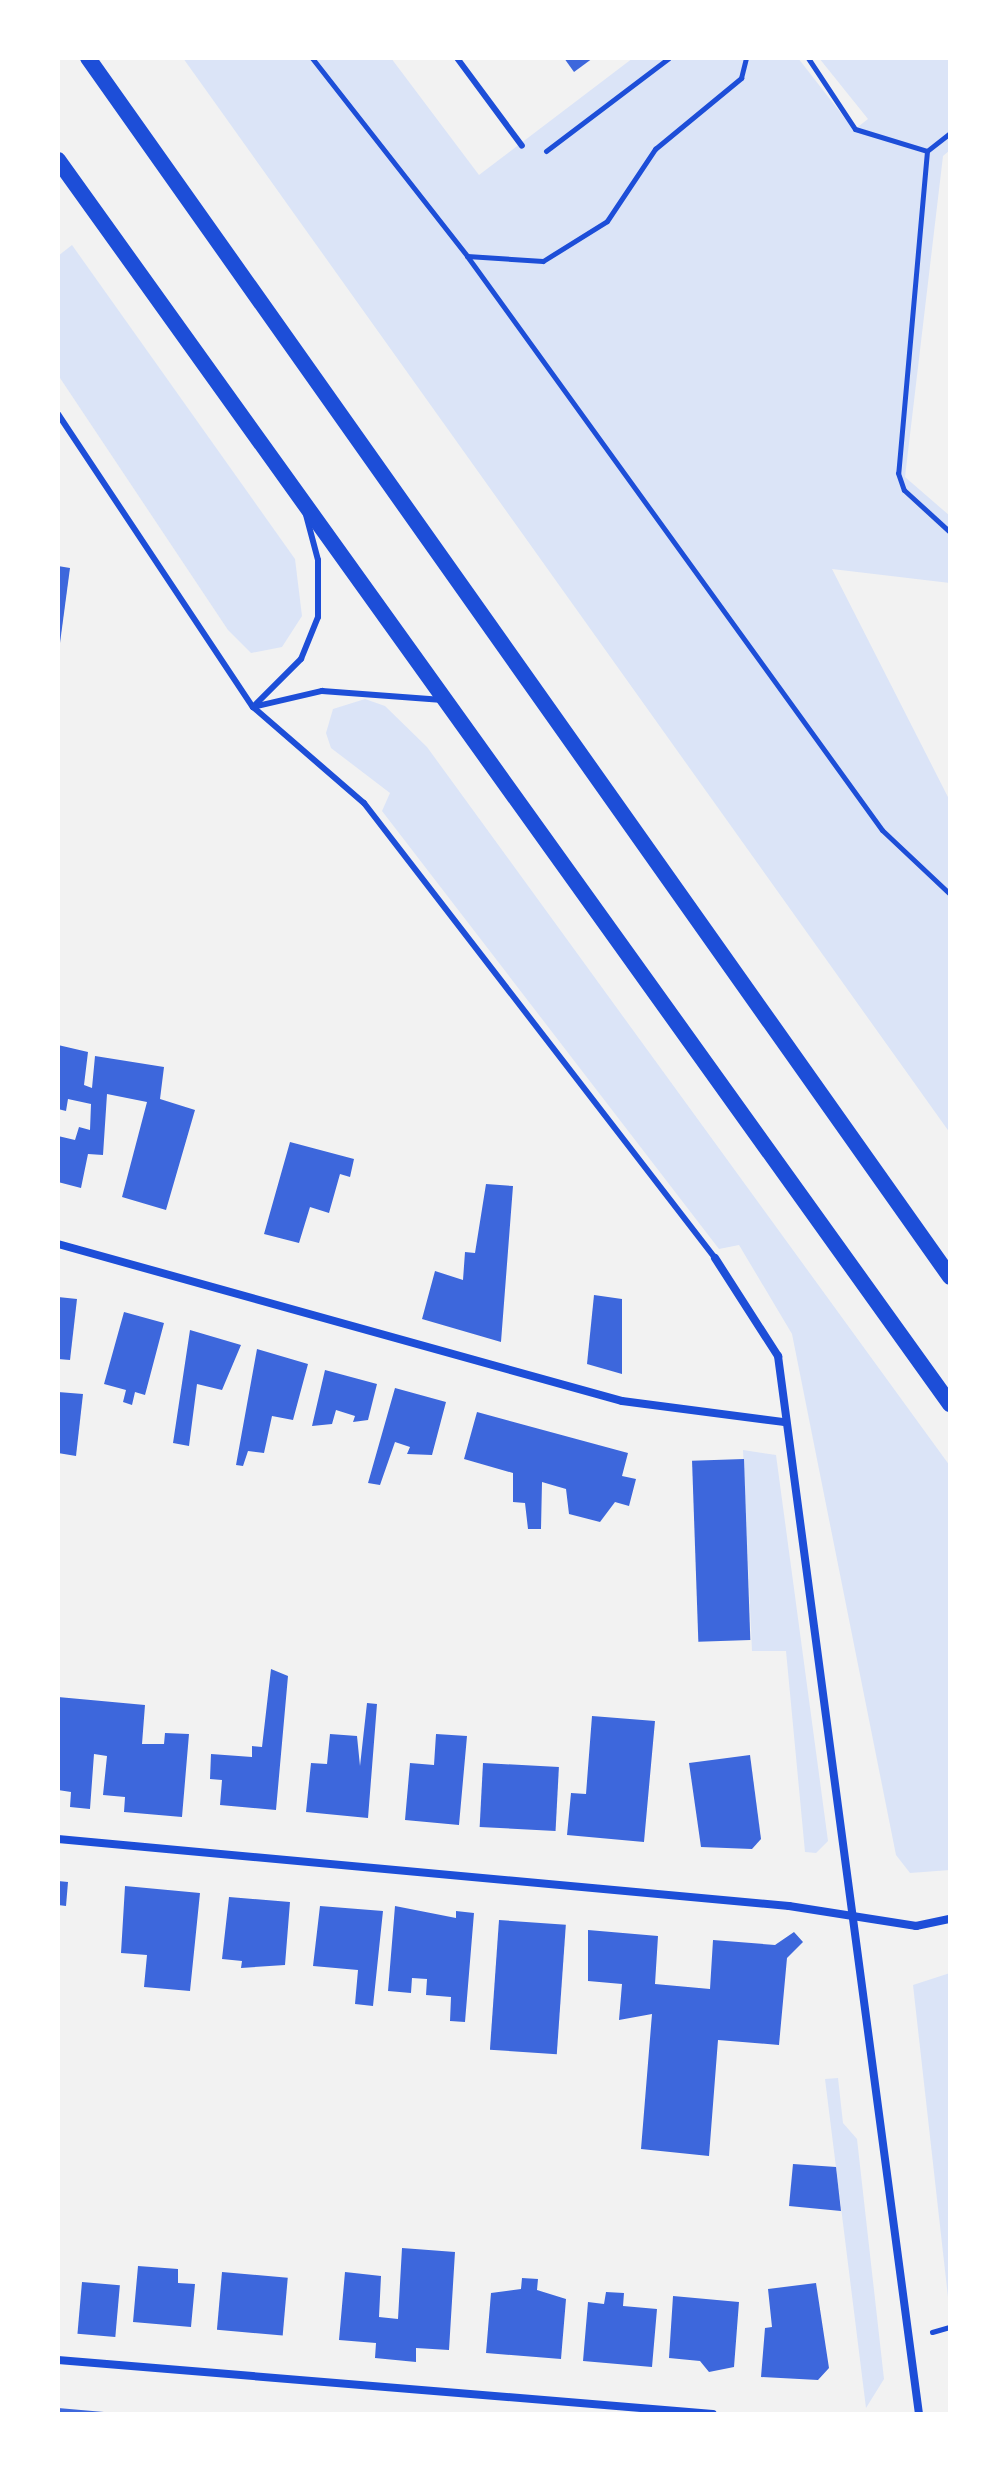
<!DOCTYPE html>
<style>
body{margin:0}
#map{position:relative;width:1008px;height:2472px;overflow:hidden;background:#f2f2f2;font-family:Mulish,sans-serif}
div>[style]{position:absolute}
.green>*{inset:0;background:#dbe4f7}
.building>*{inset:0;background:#3d67dc;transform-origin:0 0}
.path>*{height:5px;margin:-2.5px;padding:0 2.5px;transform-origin:2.5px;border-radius:2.5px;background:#1d4ed8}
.service>*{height:6px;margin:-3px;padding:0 3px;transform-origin:3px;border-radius:3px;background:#1d4ed8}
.minor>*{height:8px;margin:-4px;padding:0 4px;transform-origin:4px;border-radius:4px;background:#1d4ed8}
.secondary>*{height:16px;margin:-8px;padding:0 8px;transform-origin:8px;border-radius:8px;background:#1d4ed8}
span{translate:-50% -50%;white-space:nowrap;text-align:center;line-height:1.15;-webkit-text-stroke:6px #fff;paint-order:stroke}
.frame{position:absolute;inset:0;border:60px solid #fff;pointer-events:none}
</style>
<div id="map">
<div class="green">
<i style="clip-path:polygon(183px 58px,391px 58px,479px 175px,633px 58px,798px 58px,854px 130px,868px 119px,819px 58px,950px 58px,950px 150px,943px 156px,905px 477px,950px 516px,950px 583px,832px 569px,950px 801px,950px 1133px)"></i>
<i style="clip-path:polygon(72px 245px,295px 559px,302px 616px,282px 647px,251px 653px,228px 630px,58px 375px,58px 256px)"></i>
<i style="clip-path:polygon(365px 699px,385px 706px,427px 747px,950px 1466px,950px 1870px,910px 1873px,896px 1855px,792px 1334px,739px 1245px,719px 1249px,382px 811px,390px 793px,331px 748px,326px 733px,333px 709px)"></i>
<i style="clip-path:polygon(743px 1450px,776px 1455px,828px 1841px,816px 1853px,805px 1852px,786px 1651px,752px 1651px)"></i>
<i style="clip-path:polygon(950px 1973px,950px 2315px,913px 1985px)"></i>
<i style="clip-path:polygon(838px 2078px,843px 2123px,857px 2139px,884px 2379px,866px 2408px,825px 2079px)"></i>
</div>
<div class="building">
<i style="clip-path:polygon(564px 58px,593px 58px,574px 72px)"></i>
<i style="clip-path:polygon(58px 566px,70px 568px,60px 643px,58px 642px)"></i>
<i style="clip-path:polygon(58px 1045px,88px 1052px,84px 1085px,92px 1088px,95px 1056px,164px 1067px,160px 1099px,195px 1110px,166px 1210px,122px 1197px,147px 1102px,107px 1094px,103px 1155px,88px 1154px,81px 1188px,58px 1182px,58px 1136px,75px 1140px,79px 1127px,90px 1130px,91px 1104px,68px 1099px,66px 1111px,58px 1109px)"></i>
<i style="clip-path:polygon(290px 1142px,354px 1159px,350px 1177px,340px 1174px,329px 1213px,310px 1207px,299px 1243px,264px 1234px)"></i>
<i style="clip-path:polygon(486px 1184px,513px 1186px,501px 1342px,422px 1319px,435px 1271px,463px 1280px,465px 1252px,475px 1253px)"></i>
<i style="clip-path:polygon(594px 1295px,622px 1299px,622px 1374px,587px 1364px)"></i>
<i style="clip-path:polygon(58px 1297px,77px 1299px,70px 1360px,58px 1359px)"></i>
<i style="clip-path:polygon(124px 1312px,164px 1323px,145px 1395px,135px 1392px,132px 1405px,123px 1402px,126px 1390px,104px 1384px)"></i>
<i style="clip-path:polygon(190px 1330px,241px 1345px,222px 1390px,197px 1384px,189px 1446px,173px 1443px)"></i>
<i style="clip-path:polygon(257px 1349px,308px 1364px,293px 1420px,272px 1416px,264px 1453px,248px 1451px,243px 1466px,236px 1465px)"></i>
<i style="clip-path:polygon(325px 1370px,377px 1384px,368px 1420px,353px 1422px,355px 1416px,336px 1410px,332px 1424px,312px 1426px)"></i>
<i style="clip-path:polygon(395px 1388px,446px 1402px,432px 1455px,407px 1454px,410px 1447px,395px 1442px,380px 1485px,368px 1483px)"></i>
<i style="clip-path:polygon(58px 1392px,83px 1394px,76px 1456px,58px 1453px)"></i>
<i style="clip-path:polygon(477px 1412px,628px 1453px,622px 1476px,636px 1479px,629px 1506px,615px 1502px,600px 1522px,569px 1514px,566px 1489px,542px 1482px,541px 1529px,528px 1529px,525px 1503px,513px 1502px,513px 1473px,464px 1459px)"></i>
<i style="left:744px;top:1459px;width:181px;height:52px;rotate:88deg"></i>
<i style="clip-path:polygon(271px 1669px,288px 1676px,276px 1810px,220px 1805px,222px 1780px,210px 1779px,211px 1754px,252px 1757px,252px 1746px,262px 1747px)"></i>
<i style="clip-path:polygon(58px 1697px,145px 1705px,142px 1744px,164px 1744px,165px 1733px,189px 1734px,182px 1817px,124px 1812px,125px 1797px,103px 1795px,107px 1756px,94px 1754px,90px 1809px,70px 1807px,71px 1792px,58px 1790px)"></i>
<i style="clip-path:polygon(367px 1703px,377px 1704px,368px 1818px,306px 1812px,311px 1763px,327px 1764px,330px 1734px,357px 1736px,360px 1766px)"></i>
<i style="clip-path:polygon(592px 1716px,655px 1721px,644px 1842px,567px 1835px,571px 1793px,586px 1794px)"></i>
<i style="clip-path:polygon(436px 1734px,467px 1736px,459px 1825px,405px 1820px,410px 1763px,434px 1765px)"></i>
<i style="clip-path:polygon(750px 1755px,761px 1839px,752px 1849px,701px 1847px,689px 1763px)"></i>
<i style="left:483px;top:1763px;width:76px;height:64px;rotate:3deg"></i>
<i style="clip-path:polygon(58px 1881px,68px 1882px,66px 1906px,58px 1905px)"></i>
<i style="clip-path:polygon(125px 1886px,200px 1893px,190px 1991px,144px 1987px,147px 1955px,121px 1953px)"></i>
<i style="clip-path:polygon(229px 1897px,290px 1902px,285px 1965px,241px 1968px,242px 1961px,222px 1959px)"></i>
<i style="clip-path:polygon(320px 1906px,383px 1911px,373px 2006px,355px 2004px,358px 1970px,313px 1966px)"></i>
<i style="clip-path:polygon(395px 1906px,456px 1918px,456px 1911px,474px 1913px,465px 2022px,450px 2021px,451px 1997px,426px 1995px,427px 1979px,412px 1978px,411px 1993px,388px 1991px)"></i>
<i style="left:499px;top:1920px;width:67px;height:130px;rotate:4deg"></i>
<i style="clip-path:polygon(588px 1930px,658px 1936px,655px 1984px,710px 1989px,713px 1940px,775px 1945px,794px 1932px,803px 1942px,787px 1958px,779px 2045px,718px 2040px,709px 2156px,641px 2149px,652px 2014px,619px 2020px,622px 1984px,588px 1981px)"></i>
<i style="clip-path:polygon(793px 2164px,836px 2167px,841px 2211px,789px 2206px)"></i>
<i style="clip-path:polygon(402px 2248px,455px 2252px,449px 2350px,416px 2348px,416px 2362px,375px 2358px,376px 2343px,339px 2340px,345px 2272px,381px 2276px,379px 2317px,398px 2319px)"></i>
<i style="clip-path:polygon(138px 2266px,178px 2269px,178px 2283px,195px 2284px,191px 2327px,133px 2322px)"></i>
<i style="left:222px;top:2272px;width:66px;height:58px;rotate:5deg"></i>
<i style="clip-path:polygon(522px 2278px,538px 2279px,537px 2290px,566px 2299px,561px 2359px,486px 2353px,491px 2293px,521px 2289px)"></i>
<i style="left:82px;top:2282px;width:38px;height:52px;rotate:5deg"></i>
<i style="clip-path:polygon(816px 2283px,829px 2368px,818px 2380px,761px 2377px,765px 2328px,772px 2327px,768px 2289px)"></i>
<i style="clip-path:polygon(606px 2292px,624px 2293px,623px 2306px,657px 2309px,652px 2367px,583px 2361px,588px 2302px,604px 2304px)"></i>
<i style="clip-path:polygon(673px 2296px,739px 2302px,734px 2367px,709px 2372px,700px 2361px,669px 2358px)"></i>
<i style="clip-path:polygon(58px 2408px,104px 2412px,104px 2414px,58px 2414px)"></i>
</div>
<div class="path">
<i style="left:312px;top:58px;width:251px;rotate:51.9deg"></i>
<i style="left:467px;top:256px;width:708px;rotate:54.13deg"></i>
<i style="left:882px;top:830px;width:93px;rotate:43.3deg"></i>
<i style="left:808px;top:58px;width:85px;rotate:56.5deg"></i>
<i style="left:855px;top:129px;width:75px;rotate:17deg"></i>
<i style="left:950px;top:133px;width:29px;rotate:142deg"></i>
<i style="left:927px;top:151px;width:323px;rotate:95.1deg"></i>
<i style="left:898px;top:473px;width:18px;rotate:71deg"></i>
<i style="left:904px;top:490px;width:62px;rotate:42.4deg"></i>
<i style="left:546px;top:151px;width:154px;rotate:-37.1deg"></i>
<i style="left:467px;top:256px;width:76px;rotate:3.8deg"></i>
<i style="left:543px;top:261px;width:75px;rotate:-32deg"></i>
<i style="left:607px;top:221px;width:87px;rotate:-56.3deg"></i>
<i style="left:655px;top:149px;width:112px;rotate:-39.5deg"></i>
<i style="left:741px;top:78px;width:21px;rotate:-76deg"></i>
<i style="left:932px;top:2332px;width:19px;rotate:-16deg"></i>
</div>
<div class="service">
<i style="left:457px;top:58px;width:109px;rotate:53.5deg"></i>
<i style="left:58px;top:414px;width:352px;rotate:56.4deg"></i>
<i style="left:253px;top:707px;width:147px;rotate:40.9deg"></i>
<i style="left:364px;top:803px;width:575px;rotate:52.35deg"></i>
<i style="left:253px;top:707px;width:68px;rotate:-45deg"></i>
<i style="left:301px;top:659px;width:45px;rotate:-68deg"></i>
<i style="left:318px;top:617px;width:57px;rotate:-90deg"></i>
<i style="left:318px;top:560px;width:47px;rotate:-104.9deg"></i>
<i style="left:253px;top:707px;width:71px;rotate:-13.1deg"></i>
<i style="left:322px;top:691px;width:121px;rotate:4.3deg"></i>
</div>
<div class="minor">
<i style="left:58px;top:1244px;width:585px;rotate:15.56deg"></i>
<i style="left:622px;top:1401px;width:162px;rotate:7.4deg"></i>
<i style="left:715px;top:1258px;width:117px;rotate:57.3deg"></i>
<i style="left:778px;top:1356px;width:1067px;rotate:82.41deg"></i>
<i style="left:58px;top:1839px;width:734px;rotate:5.24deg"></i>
<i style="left:789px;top:1906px;width:129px;rotate:8.9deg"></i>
<i style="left:916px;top:1926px;width:35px;rotate:-12deg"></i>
<i style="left:58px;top:2360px;width:657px;rotate:4.71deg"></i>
</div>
<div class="secondary">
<i style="left:88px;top:58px;width:1493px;rotate:54.73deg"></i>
<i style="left:58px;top:160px;width:1531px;rotate:54.36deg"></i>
</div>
<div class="frame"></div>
</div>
